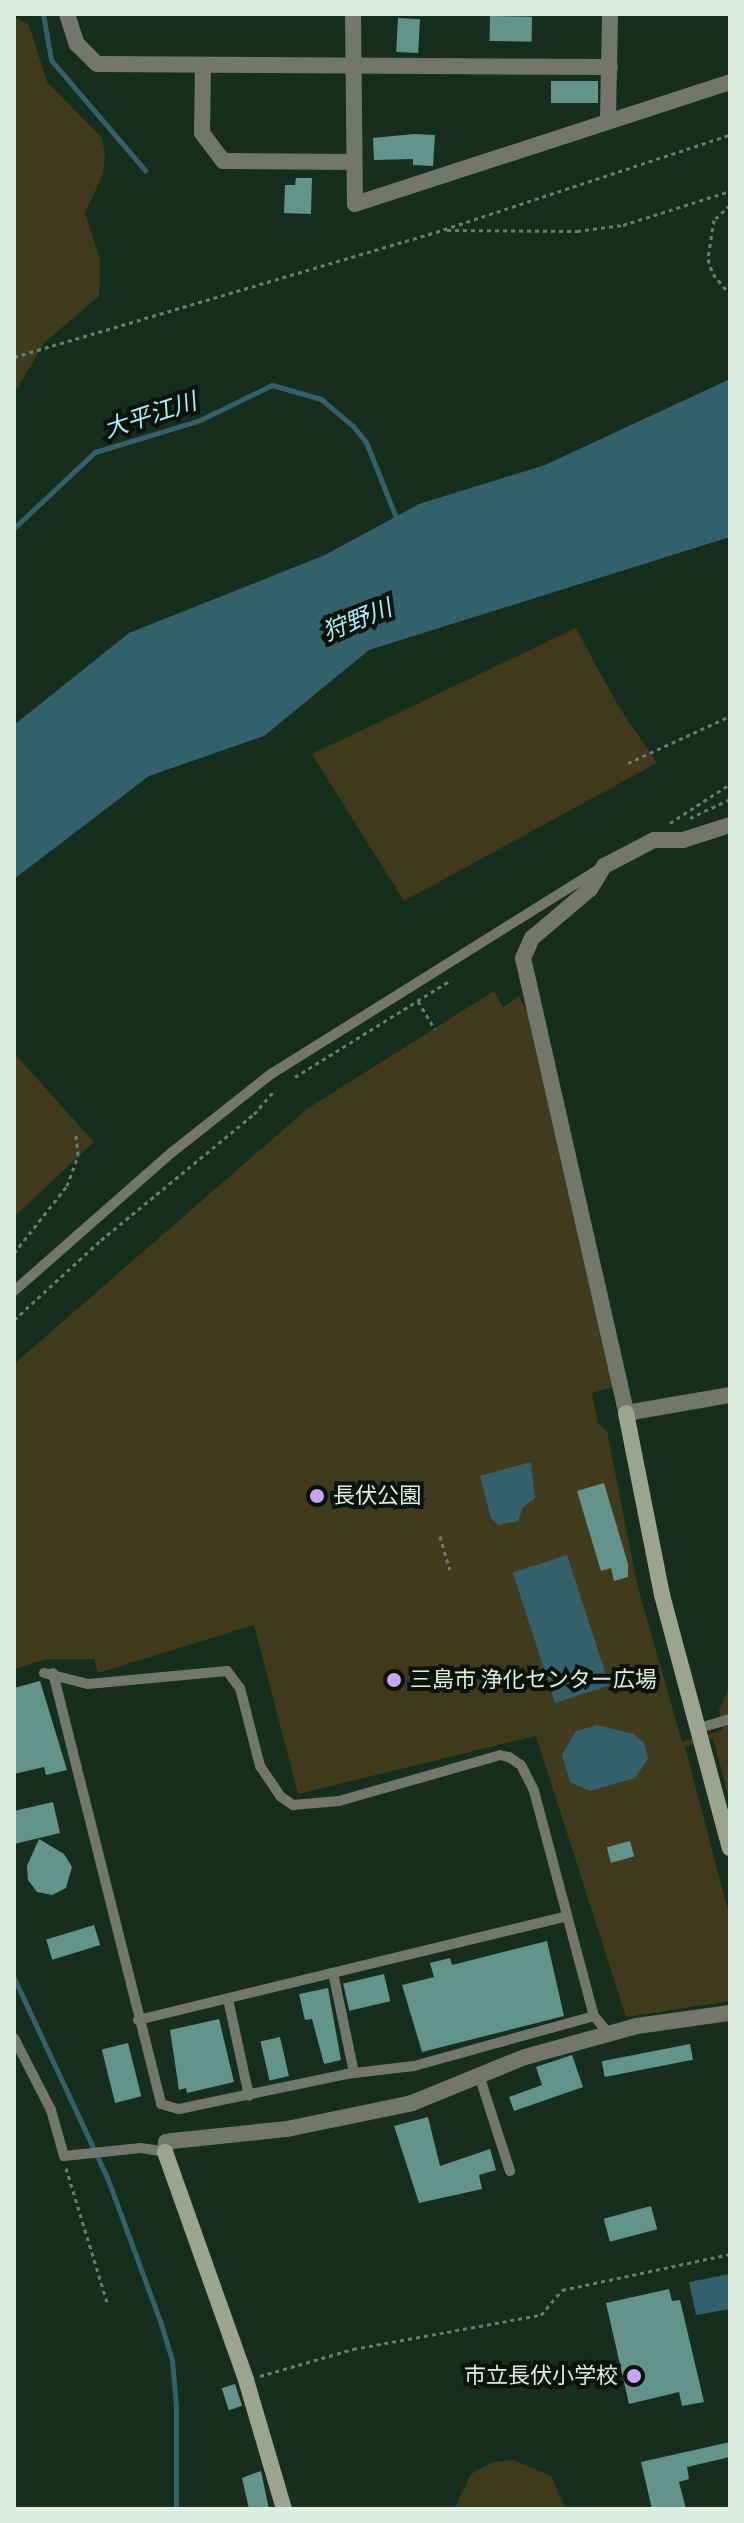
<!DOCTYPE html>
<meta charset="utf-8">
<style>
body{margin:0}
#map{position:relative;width:744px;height:2523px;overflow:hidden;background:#152e1d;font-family:"Titillium Web","Noto Sans JP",sans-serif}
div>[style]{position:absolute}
.green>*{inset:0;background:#423a1c}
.water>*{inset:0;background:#33606b;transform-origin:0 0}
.stream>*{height:5px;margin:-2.5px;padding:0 2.5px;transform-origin:2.5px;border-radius:2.5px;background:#33606b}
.building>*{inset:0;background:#63938b;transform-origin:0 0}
.path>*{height:3px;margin-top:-1.5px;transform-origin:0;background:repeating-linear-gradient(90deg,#697e70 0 4px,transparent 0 8px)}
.lane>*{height:10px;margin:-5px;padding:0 5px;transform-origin:5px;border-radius:5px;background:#72776a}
.street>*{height:16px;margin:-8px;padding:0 8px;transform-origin:8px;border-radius:8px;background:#72776a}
.secondary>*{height:16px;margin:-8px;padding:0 8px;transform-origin:8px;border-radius:8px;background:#9ca48f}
.dots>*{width:22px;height:22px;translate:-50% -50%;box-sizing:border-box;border:4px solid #09130c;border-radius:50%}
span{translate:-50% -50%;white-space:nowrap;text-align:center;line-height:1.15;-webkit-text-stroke:8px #09130c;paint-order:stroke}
.poi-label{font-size:22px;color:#deede2}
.left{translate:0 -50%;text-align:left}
.right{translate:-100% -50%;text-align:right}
.water-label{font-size:24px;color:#adecfb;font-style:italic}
.frame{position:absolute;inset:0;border:16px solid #deede2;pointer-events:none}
</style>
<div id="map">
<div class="green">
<i style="clip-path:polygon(14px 17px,29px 25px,47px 82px,102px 138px,105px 155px,103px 174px,85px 213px,100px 260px,99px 296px,44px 343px,14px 394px)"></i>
<i style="clip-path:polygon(576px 628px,617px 704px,657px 763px,404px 901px,312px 754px)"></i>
<i style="clip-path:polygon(494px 991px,503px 1007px,519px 996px,527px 1012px,613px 1387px,592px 1393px,598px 1424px,607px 1431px,638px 1588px,682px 1742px,723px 1730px,719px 1710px,730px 1685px,730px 1802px,713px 1738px,685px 1747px,730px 1918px,730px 2001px,626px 2017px,536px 1736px,298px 1794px,254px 1625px,98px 1673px,94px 1659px,48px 1659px,14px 1669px,14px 1364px,307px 1109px)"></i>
<i style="clip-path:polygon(14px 1053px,94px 1142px,14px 1217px)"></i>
<i style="clip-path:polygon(513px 2460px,551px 2476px,566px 2509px,454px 2509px,471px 2474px,492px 2462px)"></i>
</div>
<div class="water">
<i style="clip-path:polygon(730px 379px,730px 537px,369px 650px,264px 736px,149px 776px,14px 879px,14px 725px,129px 633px,325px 555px,419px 504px,545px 465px)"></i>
<i style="clip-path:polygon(531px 1462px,535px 1498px,523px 1507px,518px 1521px,498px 1525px,491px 1518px,480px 1476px)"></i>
<i style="left:567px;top:1555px;width:137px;height:57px;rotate:72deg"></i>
<i style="clip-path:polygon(597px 1725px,634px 1734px,644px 1743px,648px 1759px,635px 1778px,590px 1791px,570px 1782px,562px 1755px,576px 1731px)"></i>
<i style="clip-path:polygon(730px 2274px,730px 2309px,696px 2315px,689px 2282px)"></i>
</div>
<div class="stream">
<i style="left:43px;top:14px;width:47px;rotate:80.1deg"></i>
<i style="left:51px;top:60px;width:145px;rotate:49.5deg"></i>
<i style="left:14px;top:528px;width:111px;rotate:-43.2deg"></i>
<i style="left:95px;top:452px;width:110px;rotate:-16.9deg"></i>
<i style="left:200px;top:420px;width:80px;rotate:-25.9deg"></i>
<i style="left:272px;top:385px;width:51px;rotate:15.9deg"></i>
<i style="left:321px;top:399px;width:42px;rotate:40.2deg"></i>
<i style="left:353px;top:426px;width:21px;rotate:51deg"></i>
<i style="left:366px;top:442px;width:84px;rotate:68.3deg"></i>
<i style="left:14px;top:1978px;width:220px;rotate:65deg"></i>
<i style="left:107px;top:2177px;width:157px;rotate:69.8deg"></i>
<i style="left:161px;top:2324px;width:38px;rotate:73deg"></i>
<i style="left:172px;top:2360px;width:46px;rotate:85deg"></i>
<i style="left:176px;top:2406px;width:103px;rotate:90deg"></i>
</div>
<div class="building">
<i style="left:490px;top:16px;width:42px;height:25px;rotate:1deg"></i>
<i style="left:398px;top:18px;width:22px;height:34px;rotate:3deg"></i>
<i style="left:551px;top:81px;width:47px;height:22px"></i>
<i style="clip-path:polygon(414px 134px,435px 135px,433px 166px,413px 165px,413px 159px,374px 160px,373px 138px)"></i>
<i style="clip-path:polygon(296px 178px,312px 178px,311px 214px,284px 213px,285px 185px,295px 185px)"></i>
<i style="clip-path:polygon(604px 1483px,628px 1564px,628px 1577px,614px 1581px,611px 1568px,601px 1571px,577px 1491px)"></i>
<i style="clip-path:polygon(40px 1681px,67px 1770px,46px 1775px,44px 1767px,14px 1774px,14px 1688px)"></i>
<i style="clip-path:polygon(53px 1802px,60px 1833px,14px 1844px,14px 1811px)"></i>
<i style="clip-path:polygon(39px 1839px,64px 1854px,72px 1867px,66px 1888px,52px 1895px,37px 1892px,28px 1880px,27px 1866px)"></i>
<i style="left:630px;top:1841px;width:16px;height:24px;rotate:75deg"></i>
<i style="left:94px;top:1925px;width:21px;height:50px;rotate:73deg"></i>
<i style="clip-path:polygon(547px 1941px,564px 2016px,422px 2052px,402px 1985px,434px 1977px,430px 1963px,450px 1958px,452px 1965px)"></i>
<i style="left:384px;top:1974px;width:28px;height:42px;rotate:77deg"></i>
<i style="clip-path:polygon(328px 1988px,341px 2060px,324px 2064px,312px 2019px,305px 2020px,299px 1994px)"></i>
<i style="clip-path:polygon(219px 2019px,234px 2082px,187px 2093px,186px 2088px,179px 2090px,170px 2030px)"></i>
<i style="left:280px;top:2037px;width:40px;height:20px;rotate:77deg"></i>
<i style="left:128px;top:2043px;width:55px;height:27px;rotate:76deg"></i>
<i style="left:690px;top:2044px;width:16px;height:90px;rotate:79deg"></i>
<i style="clip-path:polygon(572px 2055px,583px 2087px,514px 2111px,509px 2097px,542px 2085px,536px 2067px)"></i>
<i style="clip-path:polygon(428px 2117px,440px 2166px,490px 2149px,496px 2170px,479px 2175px,482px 2189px,419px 2203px,394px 2126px)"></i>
<i style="left:651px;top:2206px;width:24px;height:49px;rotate:75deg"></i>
<i style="clip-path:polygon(669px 2289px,672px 2301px,680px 2300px,704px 2402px,682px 2406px,679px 2392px,629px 2404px,606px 2303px)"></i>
<i style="left:235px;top:2384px;width:23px;height:14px;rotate:72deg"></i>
<i style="clip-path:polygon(730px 2442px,730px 2457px,687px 2467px,689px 2479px,679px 2482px,686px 2509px,652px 2509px,641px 2462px)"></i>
<i style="clip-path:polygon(261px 2471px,269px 2509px,249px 2509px,242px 2478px)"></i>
</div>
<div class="path">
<i style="left:730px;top:205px;width:22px;rotate:137deg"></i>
<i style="left:714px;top:220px;width:39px;rotate:99deg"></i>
<i style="left:708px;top:259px;width:16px;rotate:72deg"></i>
<i style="left:713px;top:274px;width:26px;rotate:50deg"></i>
<i style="left:447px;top:230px;width:130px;rotate:0.4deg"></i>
<i style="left:577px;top:231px;width:46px;rotate:-7.4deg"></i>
<i style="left:623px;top:225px;width:112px;rotate:-17.6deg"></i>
<i style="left:14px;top:357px;width:440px;rotate:-16.5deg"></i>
<i style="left:436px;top:232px;width:310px;rotate:-18.3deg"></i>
<i style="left:628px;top:763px;width:112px;rotate:-24.7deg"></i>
<i style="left:690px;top:818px;width:44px;rotate:-25.4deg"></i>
<i style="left:670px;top:823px;width:72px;rotate:-33deg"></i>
<i style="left:418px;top:1001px;width:33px;rotate:59deg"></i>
<i style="left:295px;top:1077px;width:184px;rotate:-31.9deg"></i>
<i style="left:14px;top:1253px;width:85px;rotate:-51.7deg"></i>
<i style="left:67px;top:1186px;width:33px;rotate:-70deg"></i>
<i style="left:78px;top:1155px;width:20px;rotate:-96deg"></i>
<i style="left:14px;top:1320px;width:118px;rotate:-42.6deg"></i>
<i style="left:101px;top:1240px;width:198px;rotate:-39.5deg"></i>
<i style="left:254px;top:1114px;width:32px;rotate:-49deg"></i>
<i style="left:440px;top:1536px;width:35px;rotate:74deg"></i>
<i style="left:66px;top:2168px;width:140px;rotate:73deg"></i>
<i style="left:260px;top:2376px;width:97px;rotate:-16.2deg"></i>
<i style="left:353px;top:2349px;width:191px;rotate:-10.3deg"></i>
<i style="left:541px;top:2315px;width:33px;rotate:-50deg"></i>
<i style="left:562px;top:2290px;width:172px;rotate:-12.1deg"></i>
</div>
<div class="lane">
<i style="left:14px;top:1291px;width:209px;rotate:-41.3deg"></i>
<i style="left:171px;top:1153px;width:127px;rotate:-38.3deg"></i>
<i style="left:271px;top:1074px;width:387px;rotate:-32deg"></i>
<i style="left:44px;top:1673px;width:45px;rotate:14deg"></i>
<i style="left:88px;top:1684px;width:140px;rotate:-5.3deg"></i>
<i style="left:227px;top:1671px;width:21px;rotate:53deg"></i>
<i style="left:240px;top:1688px;width:81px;rotate:75.6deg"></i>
<i style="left:260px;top:1766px;width:36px;rotate:56deg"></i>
<i style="left:280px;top:1796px;width:16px;rotate:35deg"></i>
<i style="left:293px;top:1805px;width:46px;rotate:-5deg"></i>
<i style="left:339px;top:1801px;width:167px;rotate:-15.9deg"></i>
<i style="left:500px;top:1755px;width:9px;rotate:13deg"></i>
<i style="left:509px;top:1757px;width:14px;rotate:34deg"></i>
<i style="left:521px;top:1765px;width:29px;rotate:63deg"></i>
<i style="left:534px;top:1791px;width:233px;rotate:75.1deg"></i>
<i style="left:594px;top:2016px;width:23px;rotate:50deg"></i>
<i style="left:53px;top:1673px;width:444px;rotate:75.9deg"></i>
<i style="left:161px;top:2104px;width:19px;rotate:16deg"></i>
<i style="left:179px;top:2109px;width:171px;rotate:-11.8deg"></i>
<i style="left:346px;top:2074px;width:68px;rotate:-6.7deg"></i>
<i style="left:414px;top:2066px;width:187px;rotate:-15.5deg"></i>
<i style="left:699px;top:1728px;width:32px;rotate:-16deg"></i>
<i style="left:333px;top:1973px;width:102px;rotate:78.1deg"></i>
<i style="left:228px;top:1999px;width:99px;rotate:77.8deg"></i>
<i style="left:138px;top:2020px;width:441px;rotate:-13.6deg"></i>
<i style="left:14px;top:2038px;width:81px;rotate:62.8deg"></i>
<i style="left:51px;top:2110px;width:48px;rotate:74.2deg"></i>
<i style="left:64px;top:2156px;width:77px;rotate:-5.9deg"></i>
<i style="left:141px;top:2148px;width:24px;rotate:9deg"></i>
<i style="left:479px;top:2075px;width:101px;rotate:72.1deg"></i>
</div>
<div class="street">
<i style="left:67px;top:14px;width:32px;rotate:72deg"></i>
<i style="left:77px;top:44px;width:28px;rotate:45deg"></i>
<i style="left:97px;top:64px;width:513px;rotate:0.34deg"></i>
<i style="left:353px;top:14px;width:190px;rotate:89.4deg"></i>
<i style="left:355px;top:204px;width:394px;rotate:-18deg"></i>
<i style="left:203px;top:65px;width:68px;rotate:90.8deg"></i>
<i style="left:202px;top:133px;width:35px;rotate:53deg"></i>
<i style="left:223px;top:161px;width:128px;rotate:0.4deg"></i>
<i style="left:608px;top:120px;width:106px;rotate:-88.9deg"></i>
<i style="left:730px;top:825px;width:49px;rotate:162.3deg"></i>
<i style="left:683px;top:840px;width:29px;rotate:180deg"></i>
<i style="left:654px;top:840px;width:56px;rotate:152.5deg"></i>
<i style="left:604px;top:866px;width:27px;rotate:121deg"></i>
<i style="left:590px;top:889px;width:76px;rotate:139.8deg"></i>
<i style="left:532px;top:938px;width:22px;rotate:114deg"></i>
<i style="left:523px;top:958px;width:467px;rotate:77.2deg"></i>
<i style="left:626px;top:1413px;width:106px;rotate:-9.8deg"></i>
<i style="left:165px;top:2152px;width:10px;rotate:-84deg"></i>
<i style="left:166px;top:2142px;width:6px;rotate:-9deg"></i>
<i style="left:172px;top:2141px;width:116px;rotate:-6deg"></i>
<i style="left:287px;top:2129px;width:128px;rotate:-11.7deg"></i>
<i style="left:412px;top:2103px;width:122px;rotate:-22.2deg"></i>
<i style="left:525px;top:2057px;width:116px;rotate:-15.5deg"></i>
<i style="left:637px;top:2026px;width:94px;rotate:-8deg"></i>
</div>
<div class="secondary">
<i style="left:626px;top:1413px;width:186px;rotate:78.8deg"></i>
<i style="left:662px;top:1595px;width:262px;rotate:75deg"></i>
<i style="left:165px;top:2152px;width:242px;rotate:70.4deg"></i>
<i style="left:246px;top:2380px;width:134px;rotate:73.6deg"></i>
</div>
<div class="dots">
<i style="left:317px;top:1496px;background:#c7a6ef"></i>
<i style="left:394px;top:1680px;background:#c7a6ef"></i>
<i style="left:634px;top:2376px;background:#c7a6ef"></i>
</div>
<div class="poi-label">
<span class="left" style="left:333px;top:1496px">長伏公園</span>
<span class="left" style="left:410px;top:1680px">三島市 浄化センター広場</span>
<span class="right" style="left:618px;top:2376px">市立長伏小学校</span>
</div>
<div class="water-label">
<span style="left:150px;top:415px;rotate:-18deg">大平江川</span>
<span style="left:357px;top:620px;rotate:-22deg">狩野川</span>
</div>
<div class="frame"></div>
</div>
